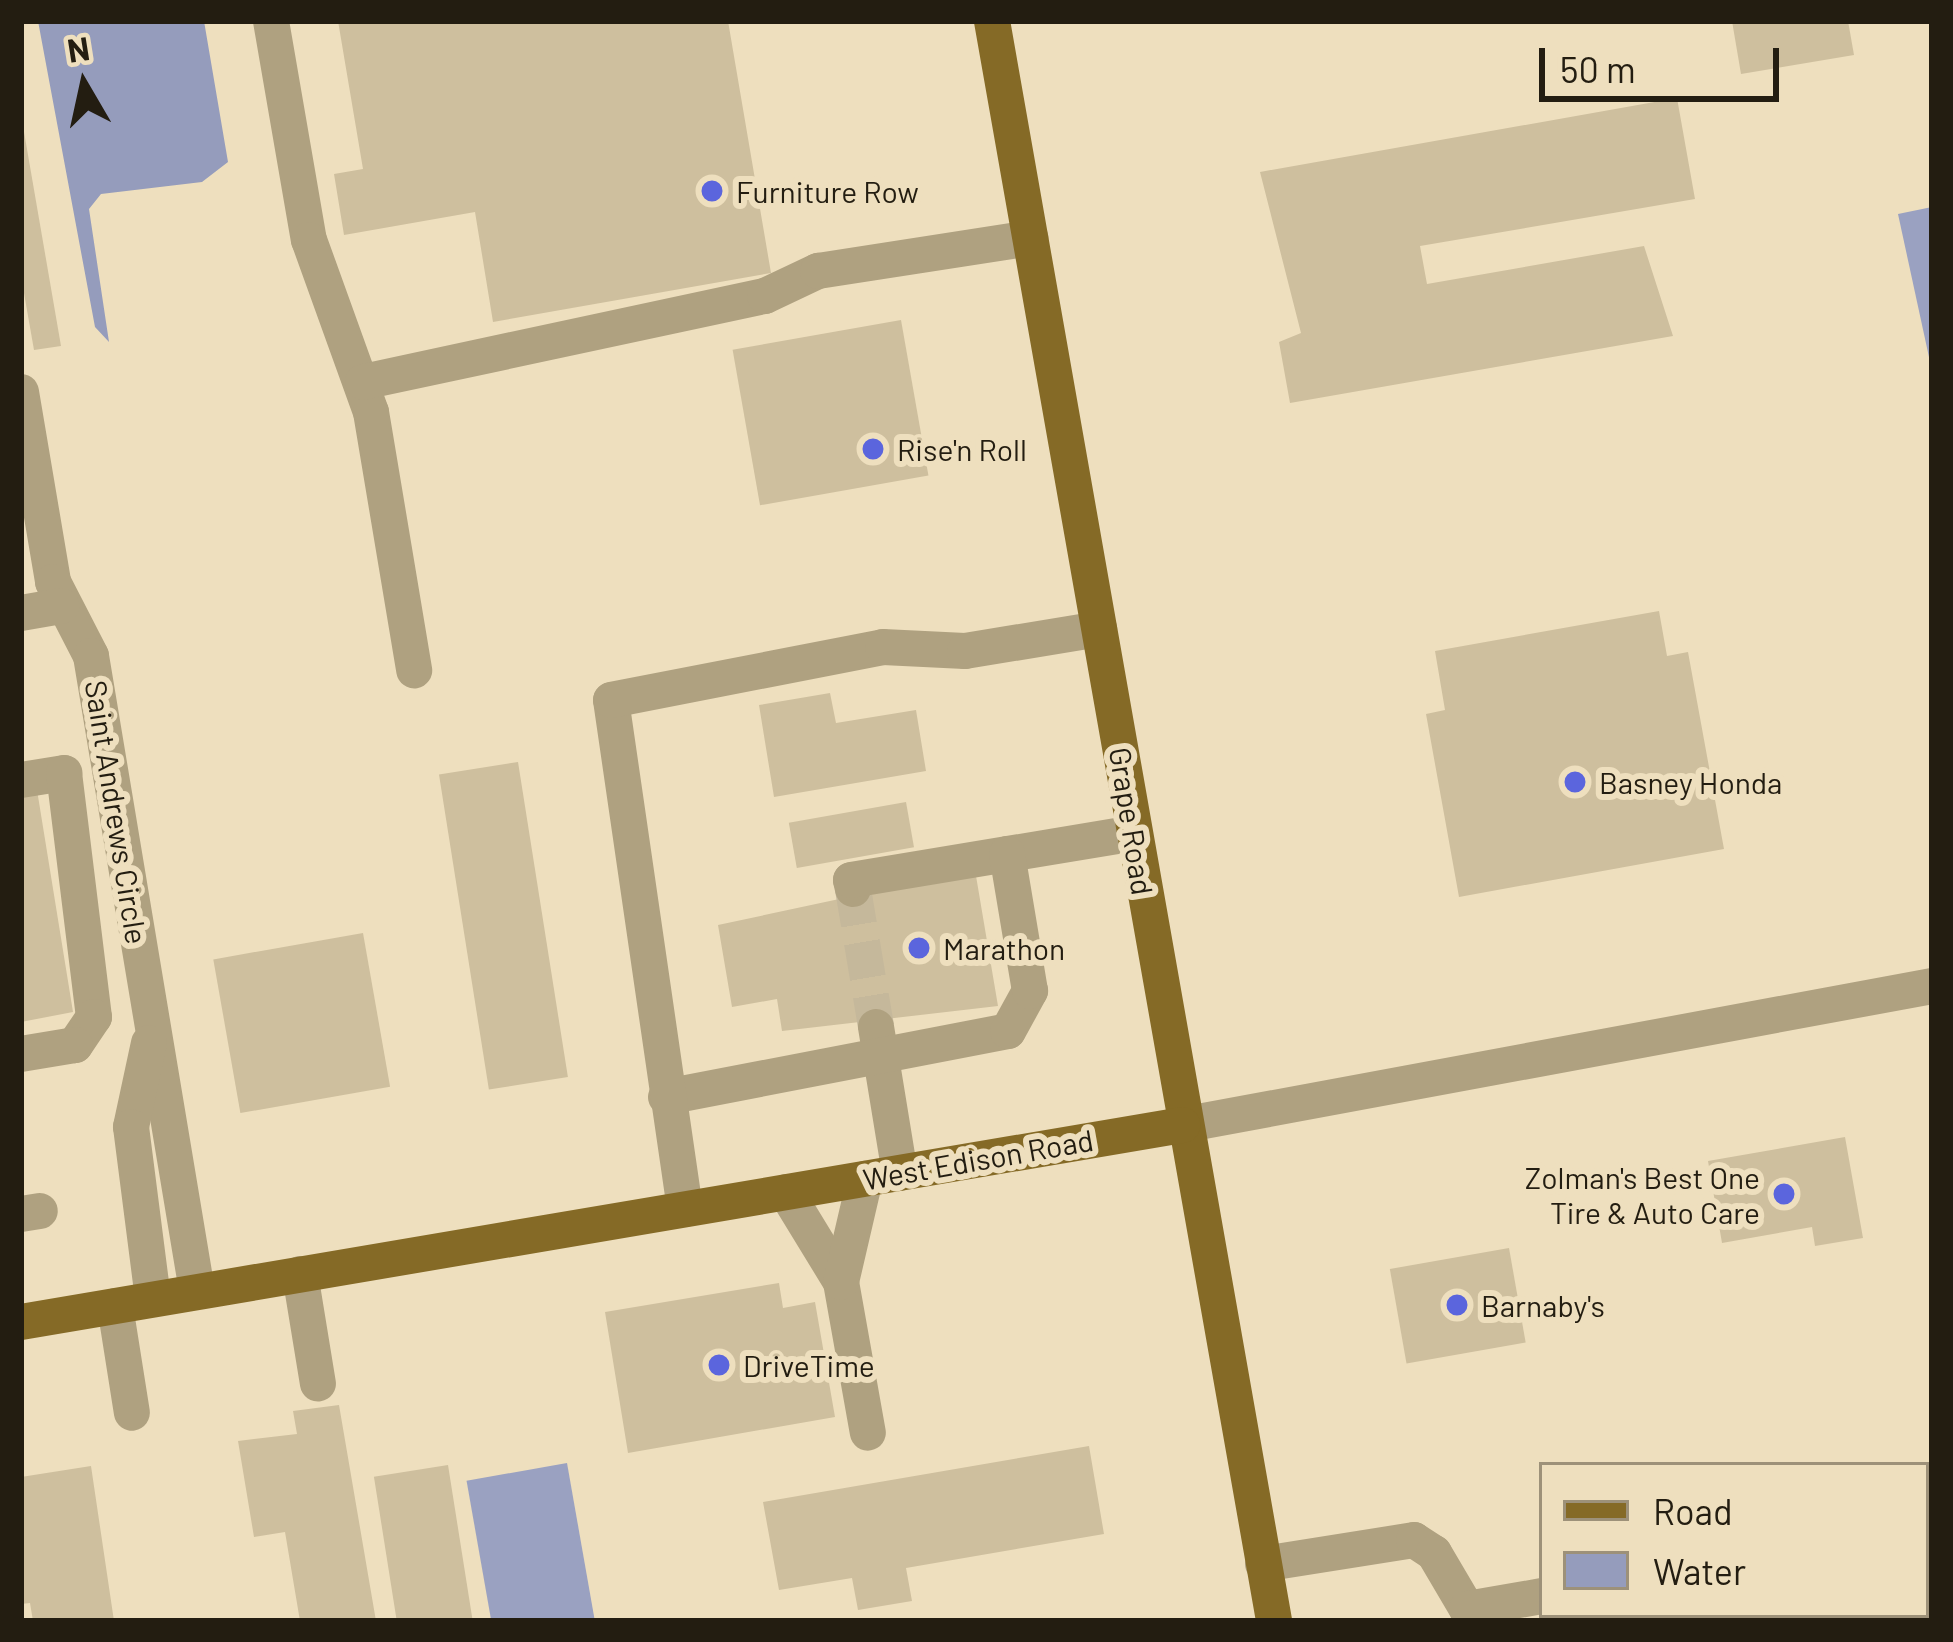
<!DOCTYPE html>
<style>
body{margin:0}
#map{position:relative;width:1953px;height:1642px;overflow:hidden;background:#eedfbe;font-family:Barlow,sans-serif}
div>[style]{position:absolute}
.forest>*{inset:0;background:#9aa1c1;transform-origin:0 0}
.water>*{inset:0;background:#959cbc}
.building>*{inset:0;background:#cebf9e;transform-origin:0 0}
.minor-tunnel>*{height:36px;margin-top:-18px;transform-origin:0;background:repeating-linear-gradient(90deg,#c5b89b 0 36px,transparent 0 54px)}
.minor>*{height:36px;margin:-18px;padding:0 18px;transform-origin:18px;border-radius:18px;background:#afa180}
.major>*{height:36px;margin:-18px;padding:0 18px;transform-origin:18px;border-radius:18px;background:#856a26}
.dots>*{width:33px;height:33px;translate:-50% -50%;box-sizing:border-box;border:6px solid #eedfbe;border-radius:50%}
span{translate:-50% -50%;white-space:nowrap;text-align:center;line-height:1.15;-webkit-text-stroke:12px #eedfbe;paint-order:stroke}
.poi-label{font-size:30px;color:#231d11}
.left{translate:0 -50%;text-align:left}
.right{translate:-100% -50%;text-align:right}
.street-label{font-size:30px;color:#231d11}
.frame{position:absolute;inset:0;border:24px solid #231d11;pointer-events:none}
.legend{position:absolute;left:1539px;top:1462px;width:390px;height:156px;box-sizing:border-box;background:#eedfbe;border:3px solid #9d9179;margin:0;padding:15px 21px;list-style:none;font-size:36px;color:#231d11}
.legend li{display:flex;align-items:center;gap:24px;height:60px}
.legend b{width:60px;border:3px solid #9d9179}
.north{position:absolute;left:24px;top:24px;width:120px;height:120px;-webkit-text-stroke:9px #eedfbe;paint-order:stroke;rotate:351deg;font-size:33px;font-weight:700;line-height:48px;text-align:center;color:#231d11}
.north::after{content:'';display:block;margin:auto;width:42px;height:54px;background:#231d11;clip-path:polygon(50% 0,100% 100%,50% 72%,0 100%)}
.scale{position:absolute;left:1539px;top:48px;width:240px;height:54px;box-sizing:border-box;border:6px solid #231d11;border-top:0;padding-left:15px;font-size:36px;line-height:42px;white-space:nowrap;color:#231d11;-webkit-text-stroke:9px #eedfbe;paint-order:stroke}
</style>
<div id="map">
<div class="forest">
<i style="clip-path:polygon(1932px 207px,1932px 371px,1898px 214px)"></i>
<i style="left:567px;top:1463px;width:160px;height:102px;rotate:80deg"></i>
</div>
<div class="water">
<i style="clip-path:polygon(38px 21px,204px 21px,228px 162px,202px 182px,101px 194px,89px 209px,109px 342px,95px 327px)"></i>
</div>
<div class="building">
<i style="clip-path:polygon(338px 21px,728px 21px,771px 273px,493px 322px,475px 212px,344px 235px,334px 174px,363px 169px)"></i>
<i style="clip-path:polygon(1732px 21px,1848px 21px,1854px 55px,1741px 74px)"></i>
<i style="clip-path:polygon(1677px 98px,1695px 199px,1420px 246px,1427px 284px,1644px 246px,1673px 336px,1290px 403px,1279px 342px,1301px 333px,1260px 172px)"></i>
<i style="clip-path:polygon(23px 126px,61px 346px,34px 350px,21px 276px)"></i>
<i style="left:901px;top:320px;width:158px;height:171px;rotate:80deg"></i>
<i style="clip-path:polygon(1659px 611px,1667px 656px,1688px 652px,1724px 849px,1459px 897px,1426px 714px,1445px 710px,1435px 651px)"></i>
<i style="clip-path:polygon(830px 693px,836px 723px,916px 710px,926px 771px,774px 797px,759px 705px)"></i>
<i style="left:518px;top:762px;width:319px;height:80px;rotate:81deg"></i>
<i style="clip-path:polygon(37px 790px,73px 1012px,21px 1022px,21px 793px)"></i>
<i style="left:906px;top:802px;width:46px;height:119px;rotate:80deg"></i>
<i style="clip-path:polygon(975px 870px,998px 1006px,782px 1031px,777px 999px,732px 1007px,718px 925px)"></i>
<i style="left:363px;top:933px;width:156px;height:152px;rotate:80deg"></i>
<i style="clip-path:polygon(1845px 1137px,1863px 1238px,1815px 1246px,1812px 1227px,1722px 1243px,1708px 1161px)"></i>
<i style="left:1509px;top:1248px;width:96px;height:121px;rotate:80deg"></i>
<i style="clip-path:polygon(779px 1283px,783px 1308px,815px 1302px,835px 1417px,628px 1453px,605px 1312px)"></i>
<i style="clip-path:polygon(339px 1405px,376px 1621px,300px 1621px,285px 1532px,254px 1537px,238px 1441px,297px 1434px,293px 1411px)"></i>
<i style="clip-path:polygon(1089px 1446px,1104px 1534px,906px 1568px,912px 1601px,858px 1610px,852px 1578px,779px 1590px,763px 1502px)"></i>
<i style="left:448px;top:1465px;width:158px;height:75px;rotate:81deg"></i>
<i style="clip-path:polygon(91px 1466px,114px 1621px,33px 1621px,30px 1603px,21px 1604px,21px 1477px)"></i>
<i style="clip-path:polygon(1932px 1588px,1932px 1621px,1765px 1621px,1926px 1615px)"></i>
</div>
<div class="minor-tunnel">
<i style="left:853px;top:889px;width:140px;rotate:80.5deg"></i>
</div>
<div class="minor">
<i style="left:271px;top:21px;width:222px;rotate:80.2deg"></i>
<i style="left:309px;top:240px;width:183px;rotate:70.2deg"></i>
<i style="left:371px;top:412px;width:262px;rotate:80.5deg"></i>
<i style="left:363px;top:382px;width:411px;rotate:-12.1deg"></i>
<i style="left:765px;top:296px;width:59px;rotate:-25.3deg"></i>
<i style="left:818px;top:271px;width:215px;rotate:-8.8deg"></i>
<i style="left:21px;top:392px;width:193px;rotate:80.4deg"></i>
<i style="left:53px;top:582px;width:83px;rotate:62.8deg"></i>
<i style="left:91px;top:656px;width:644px;rotate:80.52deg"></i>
<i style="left:21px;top:613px;width:41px;rotate:-9.9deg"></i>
<i style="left:21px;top:780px;width:44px;rotate:-9.2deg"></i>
<i style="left:64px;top:773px;width:246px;rotate:83deg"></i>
<i style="left:94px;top:1017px;width:34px;rotate:124deg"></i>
<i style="left:75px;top:1045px;width:55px;rotate:170.5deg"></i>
<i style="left:853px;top:889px;width:9px;rotate:-103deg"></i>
<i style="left:851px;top:880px;width:287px;rotate:-9.4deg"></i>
<i style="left:876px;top:1027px;width:148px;rotate:80.7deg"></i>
<i style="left:149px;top:1043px;width:86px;rotate:102.1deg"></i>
<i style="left:131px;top:1127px;width:173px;rotate:82.7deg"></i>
<i style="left:666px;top:1097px;width:348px;rotate:-10.9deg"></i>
<i style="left:1008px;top:1031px;width:46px;rotate:-61.2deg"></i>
<i style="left:1030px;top:991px;width:139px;rotate:-99.5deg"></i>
<i style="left:1182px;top:1125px;width:763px;rotate:-10.5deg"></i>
<i style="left:786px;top:1192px;width:105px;rotate:58.6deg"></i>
<i style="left:841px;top:1282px;width:153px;rotate:79.9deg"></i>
<i style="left:685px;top:1209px;width:514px;rotate:-98.27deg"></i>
<i style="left:611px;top:700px;width:277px;rotate:-11deg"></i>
<i style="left:883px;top:647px;width:82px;rotate:2.8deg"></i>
<i style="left:965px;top:651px;width:136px;rotate:-9.3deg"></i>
<i style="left:21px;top:1214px;width:19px;rotate:-9deg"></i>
<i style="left:300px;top:1274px;width:111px;rotate:80.7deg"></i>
<i style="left:841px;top:1282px;width:106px;rotate:-76.9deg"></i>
<i style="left:115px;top:1306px;width:108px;rotate:81deg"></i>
<i style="left:1926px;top:1511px;width:34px;rotate:80deg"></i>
<i style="left:1263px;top:1564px;width:153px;rotate:-9deg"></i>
<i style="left:1414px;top:1540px;width:24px;rotate:33deg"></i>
<i style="left:1434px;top:1553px;width:65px;rotate:59.5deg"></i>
<i style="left:1467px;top:1609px;width:76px;rotate:-9.8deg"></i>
</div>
<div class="major">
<i style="left:992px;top:21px;width:1625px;rotate:80deg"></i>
<i style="left:21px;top:1322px;width:1178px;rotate:-9.63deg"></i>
</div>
<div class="dots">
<i style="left:712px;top:191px;background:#5b65dd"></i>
<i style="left:873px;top:449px;background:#5b65dd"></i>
<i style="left:1575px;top:782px;background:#5b65dd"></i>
<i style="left:919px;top:948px;background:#5b65dd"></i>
<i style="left:1784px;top:1194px;background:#5b65dd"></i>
<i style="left:1457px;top:1305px;background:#5b65dd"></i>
<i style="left:719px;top:1365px;background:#5b65dd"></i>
</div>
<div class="poi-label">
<span class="left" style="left:736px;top:191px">Furniture Row</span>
<span class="left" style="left:897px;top:449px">Rise'n Roll</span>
<span class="left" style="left:1599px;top:782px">Basney Honda</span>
<span class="left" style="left:943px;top:948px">Marathon</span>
<span class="right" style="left:1760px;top:1194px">Zolman's Best One<br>Tire &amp; Auto Care</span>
<span class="left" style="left:1481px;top:1305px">Barnaby's</span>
<span class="left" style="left:743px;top:1365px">DriveTime</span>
</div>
<div class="street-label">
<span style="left:117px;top:812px;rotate:81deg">Saint Andrews Circle</span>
<span style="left:1132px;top:821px;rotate:81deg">Grape Road</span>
<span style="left:978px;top:1159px;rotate:-10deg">West Edison Road</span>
</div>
<div class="frame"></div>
<ul class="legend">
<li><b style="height:15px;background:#856a26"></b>Road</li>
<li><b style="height:33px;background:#959cbc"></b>Water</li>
</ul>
<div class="north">N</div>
<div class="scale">50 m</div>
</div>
